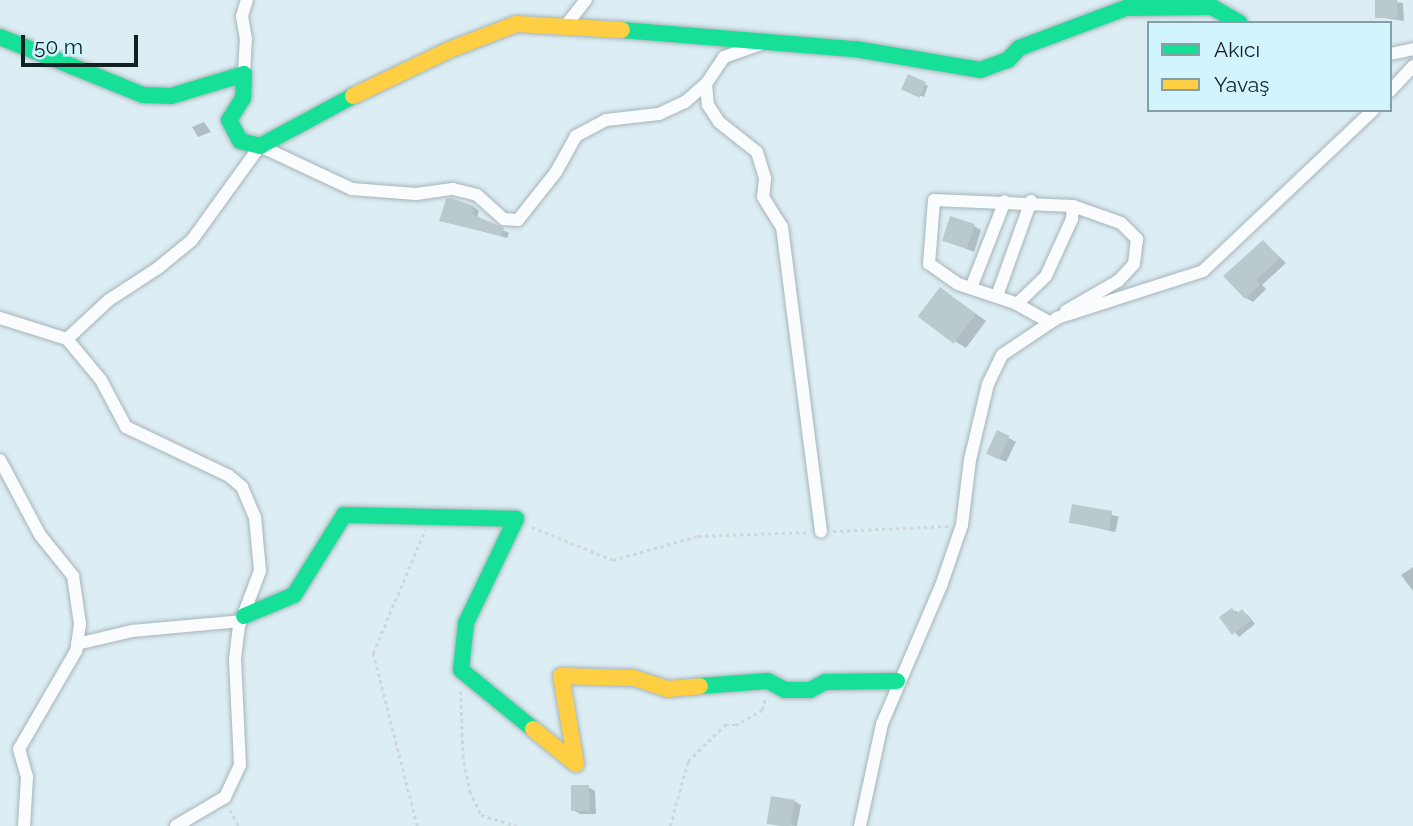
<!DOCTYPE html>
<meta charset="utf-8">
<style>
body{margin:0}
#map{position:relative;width:1413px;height:826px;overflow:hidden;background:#dceef4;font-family:Raleway,sans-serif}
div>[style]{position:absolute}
.shadow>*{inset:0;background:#0003;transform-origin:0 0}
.building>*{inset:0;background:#bac9cb;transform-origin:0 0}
.path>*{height:2.5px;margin-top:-1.25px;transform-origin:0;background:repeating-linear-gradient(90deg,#d1d7d9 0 3.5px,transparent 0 7px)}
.roads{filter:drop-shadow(0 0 2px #a6b4b9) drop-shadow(0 0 2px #a6b4b9)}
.street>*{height:12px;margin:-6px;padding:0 6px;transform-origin:6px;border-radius:6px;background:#fafcfd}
.fast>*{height:16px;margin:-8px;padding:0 8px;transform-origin:8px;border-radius:8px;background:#16e098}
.slow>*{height:16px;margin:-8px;padding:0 8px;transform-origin:8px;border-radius:8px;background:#ffcf43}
span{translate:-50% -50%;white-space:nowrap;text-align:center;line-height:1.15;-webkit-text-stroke:5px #d2f4fe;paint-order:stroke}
.legend{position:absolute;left:1147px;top:21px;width:245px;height:91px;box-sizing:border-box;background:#d2f4fe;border:2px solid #869fa7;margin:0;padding:9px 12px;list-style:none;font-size:21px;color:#132024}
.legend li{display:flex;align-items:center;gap:14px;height:35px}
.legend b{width:35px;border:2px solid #869fa7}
.scale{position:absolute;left:21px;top:35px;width:117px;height:32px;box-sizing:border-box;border:4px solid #132024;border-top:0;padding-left:9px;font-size:21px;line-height:24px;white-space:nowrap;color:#132024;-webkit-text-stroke:5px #d2f4fe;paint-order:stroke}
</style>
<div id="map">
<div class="shadow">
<i style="clip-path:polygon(1377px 0,1403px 3px,1404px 21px,1378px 17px)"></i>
<i style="clip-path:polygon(909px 76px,928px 86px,924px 97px,907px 91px)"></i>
<i style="clip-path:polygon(204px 122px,211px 132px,198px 137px,192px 127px)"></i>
<i style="clip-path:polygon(474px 207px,479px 211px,477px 218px,509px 233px,507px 238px,441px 220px)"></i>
<i style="clip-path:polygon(974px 226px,981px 230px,974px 252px,944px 240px)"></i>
<i style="clip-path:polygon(1264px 242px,1286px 263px,1262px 285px,1266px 289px,1253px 302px,1246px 298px)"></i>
<i style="clip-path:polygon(951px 296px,986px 321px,966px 348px,956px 342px)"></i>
<i style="clip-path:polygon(1009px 438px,1016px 442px,1006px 462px,995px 457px)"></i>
<i style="left:1073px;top:506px;width:47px;height:16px;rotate:13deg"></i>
<i style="clip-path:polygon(1413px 567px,1413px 591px,1401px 575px)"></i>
<i style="clip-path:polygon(1232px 610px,1248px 615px,1255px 624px,1239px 637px,1222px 617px)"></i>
<i style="clip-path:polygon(588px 787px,595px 791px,596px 814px,580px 814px,573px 810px)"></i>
<i style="clip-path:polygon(794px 801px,801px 805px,797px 826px,768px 823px)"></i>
</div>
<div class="building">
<i style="left:1375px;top:0;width:22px;height:18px"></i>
<i style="left:908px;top:74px;width:20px;height:17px;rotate:24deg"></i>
<i style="clip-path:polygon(451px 198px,474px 206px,472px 214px,504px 228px,501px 236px,439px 221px,446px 199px)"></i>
<i style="left:950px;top:216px;width:26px;height:26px;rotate:18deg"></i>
<i style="clip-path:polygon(1263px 240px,1280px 258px,1256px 280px,1260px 285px,1245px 299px,1223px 276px)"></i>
<i style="left:940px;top:287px;width:45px;height:37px;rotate:37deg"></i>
<i style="left:997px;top:430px;width:14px;height:26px;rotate:25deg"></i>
<i style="left:1072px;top:504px;width:41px;height:19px;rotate:10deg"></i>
<i style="clip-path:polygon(1232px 608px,1236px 614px,1242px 609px,1251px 620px,1232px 635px,1219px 617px)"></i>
<i style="left:571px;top:785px;width:18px;height:26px"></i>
<i style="left:771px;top:796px;width:24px;height:28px;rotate:9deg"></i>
</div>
<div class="path">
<i style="left:532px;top:527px;width:87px;rotate:22.2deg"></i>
<i style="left:613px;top:560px;width:88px;rotate:-15.8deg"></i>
<i style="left:698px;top:536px;width:111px;rotate:-2.1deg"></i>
<i style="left:833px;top:531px;width:116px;rotate:-2.5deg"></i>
<i style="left:461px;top:691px;width:64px;rotate:88.2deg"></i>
<i style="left:463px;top:755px;width:37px;rotate:79deg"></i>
<i style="left:470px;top:791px;width:26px;rotate:65deg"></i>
<i style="left:481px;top:815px;width:37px;rotate:17deg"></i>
<i style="left:230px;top:810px;width:18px;rotate:61deg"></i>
<i style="left:417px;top:826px;width:179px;rotate:-104.3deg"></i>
<i style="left:373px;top:653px;width:134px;rotate:-67.1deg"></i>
<i style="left:670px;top:826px;width:67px;rotate:-74.5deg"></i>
<i style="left:688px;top:761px;width:52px;rotate:-44.2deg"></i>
<i style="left:725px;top:725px;width:10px"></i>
<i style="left:735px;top:725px;width:31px;rotate:-29deg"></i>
<i style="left:762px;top:710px;width:11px;rotate:-75deg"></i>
</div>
<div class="roads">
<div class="street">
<i style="left:567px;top:24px;width:31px;rotate:-52deg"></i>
<i style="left:1390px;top:54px;width:24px;rotate:-12deg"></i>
<i style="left:244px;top:74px;width:35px;rotate:-87deg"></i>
<i style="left:246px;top:39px;width:23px;rotate:-100deg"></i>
<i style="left:242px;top:16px;width:17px;rotate:-73deg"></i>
<i style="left:706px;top:84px;width:21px;rotate:85deg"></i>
<i style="left:708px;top:105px;width:20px;rotate:57deg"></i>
<i style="left:719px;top:122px;width:48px;rotate:38.3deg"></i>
<i style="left:757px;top:152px;width:28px;rotate:73deg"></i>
<i style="left:765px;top:179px;width:18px;rotate:96deg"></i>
<i style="left:763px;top:197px;width:36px;rotate:58deg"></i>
<i style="left:782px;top:227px;width:307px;rotate:82.7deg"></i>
<i style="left:1390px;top:91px;width:34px;rotate:-47deg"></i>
<i style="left:971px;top:288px;width:93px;rotate:-68.7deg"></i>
<i style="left:997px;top:296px;width:101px;rotate:-70.3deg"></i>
<i style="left:1017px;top:304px;width:40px;rotate:-44deg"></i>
<i style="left:1046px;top:276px;width:63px;rotate:-65.5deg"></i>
<i style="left:1072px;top:219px;width:13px;rotate:-86deg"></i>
<i style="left:0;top:318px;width:70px;rotate:17.4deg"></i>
<i style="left:67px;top:339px;width:57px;rotate:-42.9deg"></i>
<i style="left:109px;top:300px;width:59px;rotate:-33.1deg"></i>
<i style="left:158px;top:268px;width:44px;rotate:-39.5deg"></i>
<i style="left:192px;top:240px;width:116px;rotate:-54.1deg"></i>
<i style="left:260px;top:146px;width:102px;rotate:25.1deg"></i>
<i style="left:352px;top:189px;width:64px;rotate:4.5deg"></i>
<i style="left:416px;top:194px;width:37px;rotate:-8deg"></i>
<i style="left:453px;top:189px;width:25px;rotate:14deg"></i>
<i style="left:477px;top:195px;width:36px;rotate:42deg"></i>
<i style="left:504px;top:219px;width:14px;rotate:4deg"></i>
<i style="left:518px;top:220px;width:61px;rotate:-51.6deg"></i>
<i style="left:556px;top:172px;width:41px;rotate:-60.9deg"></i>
<i style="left:576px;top:136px;width:34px;rotate:-28deg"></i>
<i style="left:606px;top:120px;width:53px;rotate:-6.5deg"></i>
<i style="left:659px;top:114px;width:29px;rotate:-25deg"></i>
<i style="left:685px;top:102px;width:28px;rotate:-41deg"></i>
<i style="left:706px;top:84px;width:32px;rotate:-56deg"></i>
<i style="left:724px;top:57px;width:46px;rotate:-19.2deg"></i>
<i style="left:1049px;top:322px;width:39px;rotate:-151deg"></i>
<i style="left:1015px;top:303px;width:60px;rotate:-161.6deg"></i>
<i style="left:958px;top:284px;width:35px;rotate:-145deg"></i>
<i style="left:929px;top:264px;width:64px;rotate:-85.5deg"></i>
<i style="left:934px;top:200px;width:139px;rotate:2.5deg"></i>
<i style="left:1073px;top:206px;width:51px;rotate:19.5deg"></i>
<i style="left:1121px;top:223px;width:23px;rotate:45deg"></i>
<i style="left:1137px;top:239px;width:25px;rotate:97deg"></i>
<i style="left:1134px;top:264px;width:23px;rotate:133deg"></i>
<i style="left:1118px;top:281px;width:60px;rotate:150deg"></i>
<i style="left:67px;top:339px;width:53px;rotate:50.3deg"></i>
<i style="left:101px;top:380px;width:53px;rotate:62deg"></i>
<i style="left:126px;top:427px;width:114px;rotate:25.4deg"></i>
<i style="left:229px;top:476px;width:17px;rotate:40deg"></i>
<i style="left:242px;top:487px;width:33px;rotate:67deg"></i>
<i style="left:255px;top:517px;width:54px;rotate:84.7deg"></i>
<i style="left:260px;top:571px;width:59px;rotate:110.9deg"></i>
<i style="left:239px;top:626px;width:33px;rotate:97deg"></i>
<i style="left:235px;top:659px;width:106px;rotate:87.3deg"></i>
<i style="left:240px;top:765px;width:35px;rotate:115deg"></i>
<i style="left:225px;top:797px;width:57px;rotate:149.4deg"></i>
<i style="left:0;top:460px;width:85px;rotate:61.9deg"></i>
<i style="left:40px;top:535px;width:53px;rotate:51.2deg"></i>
<i style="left:73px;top:576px;width:49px;rotate:81.7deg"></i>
<i style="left:80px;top:624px;width:27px;rotate:98deg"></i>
<i style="left:76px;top:651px;width:113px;rotate:120.2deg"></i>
<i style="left:19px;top:749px;width:29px;rotate:74deg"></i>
<i style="left:27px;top:777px;width:49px;rotate:93.5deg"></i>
<i style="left:77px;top:644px;width:57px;rotate:-13.3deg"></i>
<i style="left:132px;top:631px;width:109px;rotate:-5.2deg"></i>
<i style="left:860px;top:826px;width:104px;rotate:-77.8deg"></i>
<i style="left:882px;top:724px;width:150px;rotate:-66.9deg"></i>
<i style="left:941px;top:586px;width:65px;rotate:-71deg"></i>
<i style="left:962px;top:525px;width:65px;rotate:-83deg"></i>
<i style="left:970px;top:460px;width:78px;rotate:-76.7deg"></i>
<i style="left:988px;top:384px;width:32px;rotate:-64deg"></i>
<i style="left:1002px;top:355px;width:66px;rotate:-33.9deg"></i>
<i style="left:1057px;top:318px;width:153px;rotate:-17.8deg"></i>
<i style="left:1203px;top:271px;width:234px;rotate:-43.4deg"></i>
</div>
<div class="fast">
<i style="left:622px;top:30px;width:234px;rotate:4.7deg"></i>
<i style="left:855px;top:49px;width:127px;rotate:9.5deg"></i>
<i style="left:980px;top:70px;width:30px;rotate:-20deg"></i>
<i style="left:1008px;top:60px;width:16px;rotate:-47deg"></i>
<i style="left:1019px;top:48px;width:114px;rotate:-20.5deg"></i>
<i style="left:1126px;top:8px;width:86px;rotate:-0.7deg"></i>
<i style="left:1212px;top:7px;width:32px;rotate:30deg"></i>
<i style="left:0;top:37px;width:154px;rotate:22.1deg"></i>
<i style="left:143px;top:95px;width:28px;rotate:2deg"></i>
<i style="left:171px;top:96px;width:76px;rotate:-16.8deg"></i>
<i style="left:244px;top:74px;width:24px;rotate:92deg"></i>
<i style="left:243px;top:98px;width:26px;rotate:122deg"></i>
<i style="left:229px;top:120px;width:24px;rotate:62deg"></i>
<i style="left:240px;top:141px;width:21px;rotate:14deg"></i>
<i style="left:260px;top:146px;width:106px;rotate:-28.3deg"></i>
<i style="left:244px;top:616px;width:54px;rotate:-22.8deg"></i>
<i style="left:294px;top:595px;width:94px;rotate:-58deg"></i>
<i style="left:344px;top:515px;width:172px;rotate:1.3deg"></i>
<i style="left:516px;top:519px;width:115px;rotate:115.7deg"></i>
<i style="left:466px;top:623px;width:47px;rotate:96.1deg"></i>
<i style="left:461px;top:670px;width:93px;rotate:39.3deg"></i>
<i style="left:700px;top:686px;width:68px;rotate:-4.2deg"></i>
<i style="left:768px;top:681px;width:19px;rotate:28deg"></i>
<i style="left:785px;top:690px;width:25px"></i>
<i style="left:810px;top:690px;width:17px;rotate:-28deg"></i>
<i style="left:825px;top:682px;width:72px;rotate:-0.8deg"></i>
</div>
<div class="slow">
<i style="left:353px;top:96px;width:106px;rotate:-25.6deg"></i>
<i style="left:449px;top:50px;width:72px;rotate:-21.2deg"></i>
<i style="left:516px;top:24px;width:106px;rotate:3.2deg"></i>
<i style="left:533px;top:729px;width:55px;rotate:39.1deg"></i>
<i style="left:576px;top:764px;width:89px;rotate:-99.7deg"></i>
<i style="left:561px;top:676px;width:73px;rotate:1.6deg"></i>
<i style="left:634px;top:678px;width:36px;rotate:18deg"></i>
<i style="left:668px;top:689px;width:32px;rotate:-5deg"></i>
</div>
</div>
<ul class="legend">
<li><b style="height:9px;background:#16e098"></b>Akıcı</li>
<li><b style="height:9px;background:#ffcf43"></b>Yavaş</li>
</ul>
<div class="scale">50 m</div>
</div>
